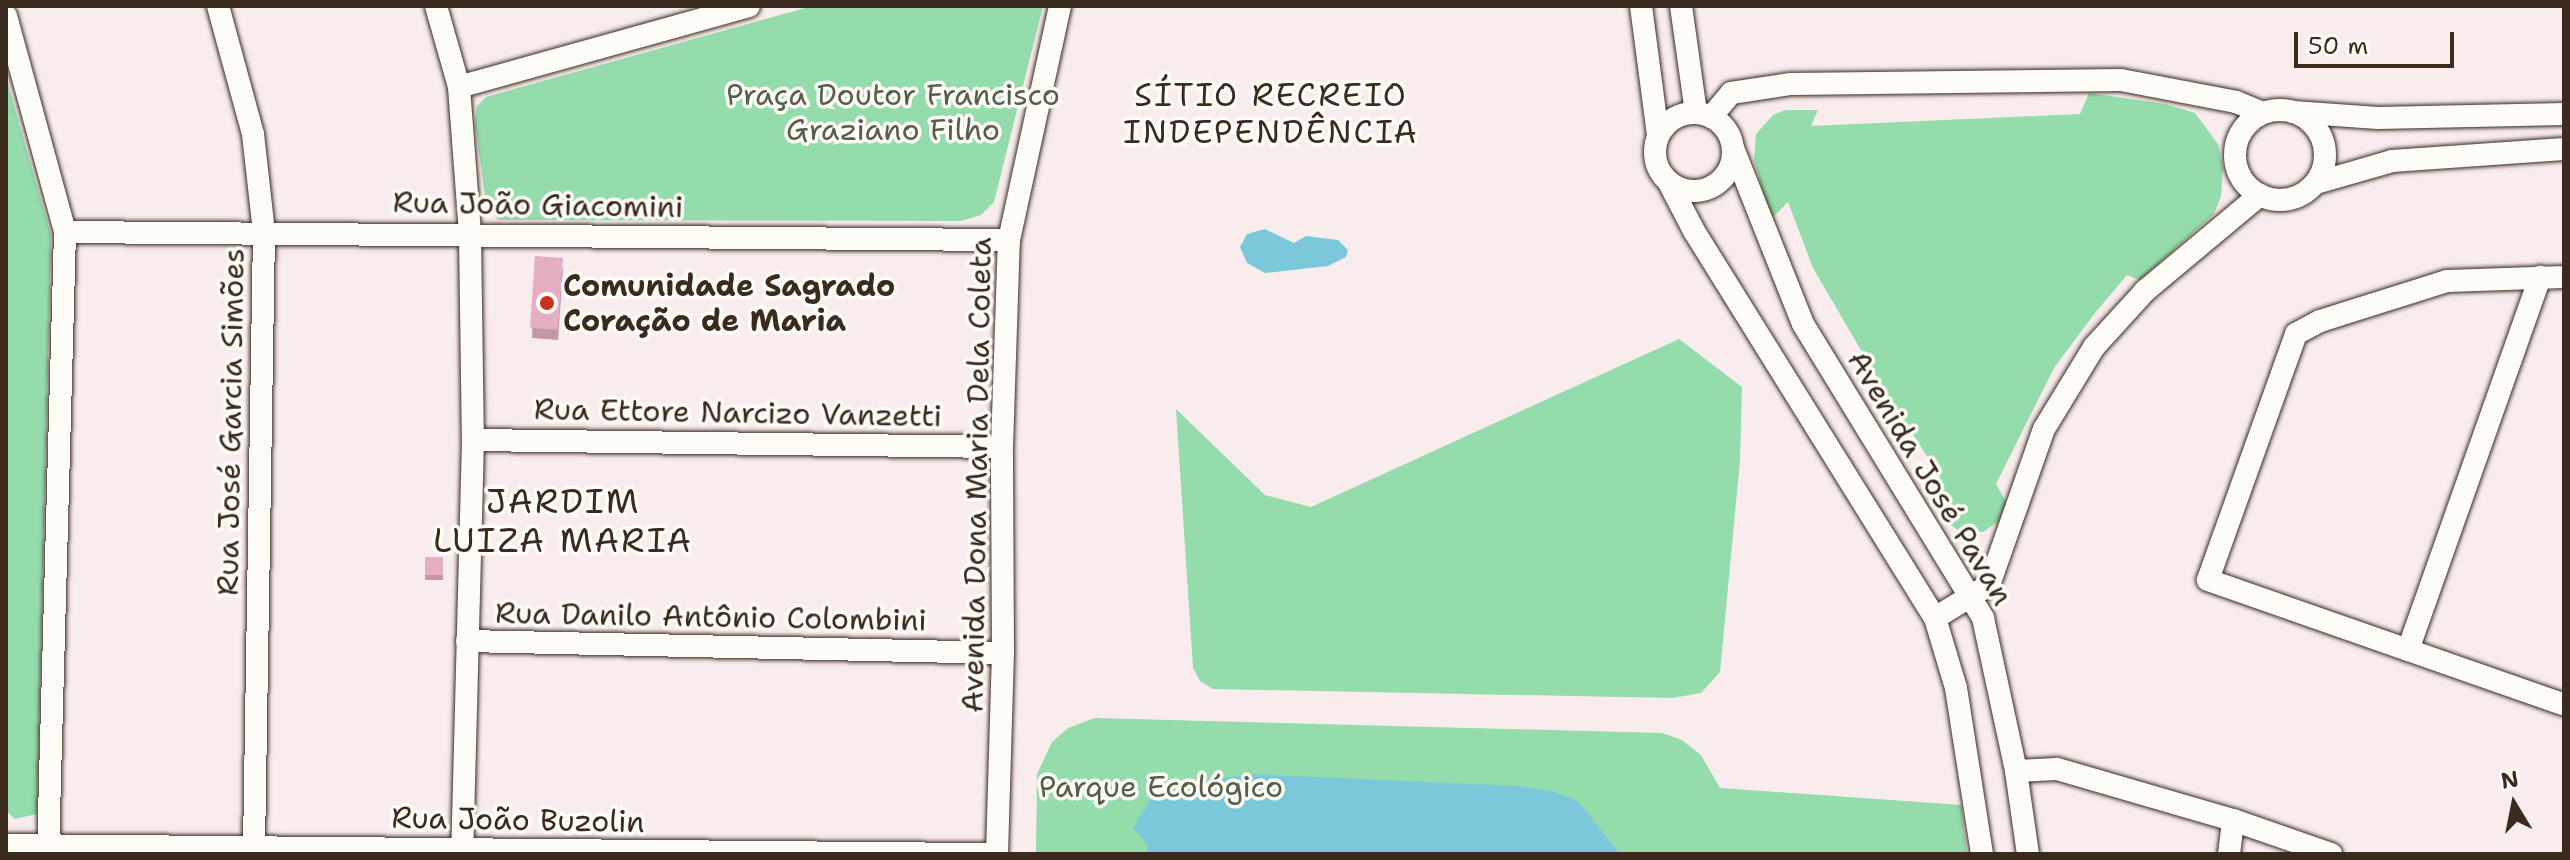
<!DOCTYPE html>
<meta charset="utf-8">
<style>
body{margin:0}
#map{position:relative;width:2570px;height:860px;overflow:hidden;background:#f8eced;font-family:"Shantell Sans",sans-serif}
div>[style]{position:absolute}
.green>*{inset:0;background:#94dcab}
.water>*{inset:0;background:#7cc8db}
.roads{filter:drop-shadow(0 0 2px #3b2a1e) drop-shadow(0 0 2px #3b2a1e)}
.minor>*{height:22px;margin:-11px;padding:0 11px;transform-origin:11px;border-radius:11px;background:#fdfcf7}
.minor>.ring{margin:-11px;padding:0;box-sizing:content-box;background:none;border:22px solid #fdfcf7;border-radius:50%}
.wall>*{inset:0;background:#c696a8;transform-origin:0 0}
.building>*{inset:0;background:#e6aec3;transform-origin:0 0}
.dots>*{width:22px;height:22px;translate:-50% -50%;box-sizing:border-box;border:4px solid #fdfcf7;border-radius:50%}
span{translate:-50% -50%;white-space:nowrap;text-align:center;line-height:1.15;-webkit-text-stroke:7px #fdfcf7;paint-order:stroke}
.park-label{font-size:30px;color:#565f48}
.street-label{font-size:30px;color:#3b2a1e}
.poi-label{font-size:30px;color:#3b2a1e;font-weight:700}
.left{translate:0 -50%;text-align:left}
.neighbourhood-label{font-size:32px;color:#3b2a1e;letter-spacing:2px}
.quarter-label{font-size:34px;color:#3b2a1e;letter-spacing:2px}
.frame{position:absolute;inset:0;border:8px solid #3b2a1e;pointer-events:none}
.north{position:absolute;left:2474px;top:764px;width:80px;height:80px;-webkit-text-stroke:6px #fdfcf7;paint-order:stroke;rotate:350deg;font-size:22px;font-weight:700;line-height:32px;text-align:center;color:#3b2a1e}
.north::after{content:'';display:block;margin:auto;width:28px;height:36px;background:#3b2a1e;clip-path:polygon(50% 0,100% 100%,50% 72%,0 100%)}
.scale{position:absolute;left:2294px;top:32px;width:160px;height:36px;box-sizing:border-box;border:4px solid #3b2a1e;border-top:0;padding-left:10px;font-size:24px;line-height:28px;white-space:nowrap;color:#3b2a1e;-webkit-text-stroke:6px #fdfcf7;paint-order:stroke}
</style>
<div id="map">
<div class="green">
<i style="clip-path:polygon(812px 6px,1043px 6px,994px 202px,981px 215px,961px 221px,498px 220px,486px 204px,475px 123px,477px 106px,486px 97px)"></i>
<i style="clip-path:polygon(6px 77px,51px 235px,37px 814px,15px 819px,6px 811px)"></i>
<i style="clip-path:polygon(2089px 93px,2165px 104px,2195px 113px,2218px 144px,2223px 168px,2221px 196px,2214px 214px,2140px 280px,2127px 275px,2095px 313px,2054px 368px,1996px 484px,2009px 507px,2003px 518px,1983px 532px,1959px 531px,1939px 516px,1934px 492px,1940px 476px,1889px 398px,1813px 268px,1788px 202px,1771px 219px,1754px 160px,1756px 134px,1773px 115px,1785px 110px,1818px 110px,1811px 126px,2080px 114px)"></i>
<i style="clip-path:polygon(1679px 339px,1742px 387px,1740px 460px,1720px 672px,1701px 693px,1672px 698px,1213px 689px,1200px 681px,1193px 668px,1176px 409px,1265px 495px,1311px 507px)"></i>
<i style="clip-path:polygon(1095px 718px,1662px 733px,1682px 740px,1701px 755px,1720px 788px,1961px 805px,1967px 854px,1036px 854px,1037px 774px,1052px 742px,1068px 728px)"></i>
</div>
<div class="water">
<i style="clip-path:polygon(1265px 229px,1294px 243px,1306px 236px,1338px 240px,1348px 250px,1346px 257px,1328px 266px,1265px 273px,1247px 263px,1240px 247px,1247px 234px)"></i>
<i style="clip-path:polygon(1250px 774px,1517px 786px,1552px 791px,1578px 801px,1620px 854px,1147px 854px,1147px 844px,1133px 828px,1150px 800px,1202px 782px)"></i>
</div>
<div class="roads">
<div class="minor">
<i style="left:218px;top:6px;width:133px;rotate:74.7deg"></i>
<i style="left:253px;top:134px;width:99px;rotate:83.6deg"></i>
<i style="left:264px;top:232px;width:613px;rotate:90.93deg"></i>
<i style="left:436px;top:6px;width:84px;rotate:74.1deg"></i>
<i style="left:459px;top:87px;width:147px;rotate:85.7deg"></i>
<i style="left:470px;top:234px;width:206px;rotate:89.2deg"></i>
<i style="left:473px;top:440px;width:414px;rotate:91.5deg"></i>
<i style="left:1641px;top:6px;width:131px;rotate:82.5deg"></i>
<i style="left:1681px;top:6px;width:108px;rotate:82deg"></i>
<i style="left:6px;top:16px;width:224px;rotate:74.7deg"></i>
<i style="left:65px;top:232px;width:622px;rotate:91.57deg"></i>
<i style="left:459px;top:87px;width:301px;rotate:-15.6deg"></i>
<i class="ring" style="left:2235px;top:110px;width:68px;height:68px"></i>
<i style="left:2293px;top:112px;width:85px;rotate:4deg"></i>
<i style="left:2378px;top:118px;width:186px;rotate:-1.2deg"></i>
<i class="ring" style="left:1655px;top:113px;width:56px;height:56px"></i>
<i style="left:1711px;top:117px;width:31px;rotate:-50deg"></i>
<i style="left:1731px;top:93px;width:61px;rotate:-8.5deg"></i>
<i style="left:1791px;top:84px;width:330px;rotate:-0.7deg"></i>
<i style="left:2121px;top:80px;width:117px;rotate:10.8deg"></i>
<i style="left:2236px;top:102px;width:29px;rotate:22deg"></i>
<i style="left:1733px;top:148px;width:189px;rotate:68.3deg"></i>
<i style="left:1803px;top:324px;width:345px;rotate:58.5deg"></i>
<i style="left:1983px;top:618px;width:157px;rotate:77.8deg"></i>
<i style="left:2016px;top:771px;width:84px;rotate:81.8deg"></i>
<i style="left:1668px;top:181px;width:56px;rotate:62.5deg"></i>
<i style="left:1694px;top:231px;width:456px;rotate:58.1deg"></i>
<i style="left:1935px;top:618px;width:73px;rotate:73.3deg"></i>
<i style="left:1956px;top:688px;width:168px;rotate:81.1deg"></i>
<i style="left:2316px;top:183px;width:79px;rotate:-16.1deg"></i>
<i style="left:2392px;top:161px;width:172px;rotate:-4deg"></i>
<i style="left:65px;top:232px;width:944px;rotate:0.49deg"></i>
<i style="left:2564px;top:277px;width:117px;rotate:178deg"></i>
<i style="left:2447px;top:281px;width:133px;rotate:162.5deg"></i>
<i style="left:2320px;top:321px;width:27px;rotate:152deg"></i>
<i style="left:2296px;top:334px;width:261px;rotate:109.7deg"></i>
<i style="left:2208px;top:580px;width:377px;rotate:19.3deg"></i>
<i style="left:473px;top:440px;width:529px;rotate:0.76deg"></i>
<i style="left:1935px;top:618px;width:63px;rotate:-31.4deg"></i>
<i style="left:1989px;top:585px;width:165px;rotate:-70.6deg"></i>
<i style="left:2044px;top:429px;width:96px;rotate:-58.6deg"></i>
<i style="left:2094px;top:347px;width:76px;rotate:-47.7deg"></i>
<i style="left:2145px;top:291px;width:150px;rotate:-39.9deg"></i>
<i style="left:467px;top:641px;width:536px;rotate:1.28deg"></i>
<i style="left:2408px;top:650px;width:396px;rotate:-70.5deg"></i>
<i style="left:2016px;top:771px;width:41px;rotate:-2.8deg"></i>
<i style="left:2057px;top:769px;width:183px;rotate:16.2deg"></i>
<i style="left:2233px;top:820px;width:104px;rotate:19.1deg"></i>
<i style="left:6px;top:845px;width:981px;rotate:0.53deg"></i>
<i style="left:997px;top:854px;width:201px;rotate:-88.3deg"></i>
<i style="left:1003px;top:653px;width:206px;rotate:-90.3deg"></i>
<i style="left:1002px;top:447px;width:207px;rotate:-88.1deg"></i>
<i style="left:1009px;top:240px;width:239px;rotate:-77.7deg"></i>
<i style="left:2229px;top:854px;width:34px;rotate:-83deg"></i>
</div>
</div>
<div class="wall">
<i style="clip-path:polygon(535px 256px,563px 269px,558px 340px,532px 338px)"></i>
<i style="left:425px;top:557px;width:18px;height:23px"></i>
</div>
<div class="building">
<i style="left:535px;top:256px;width:28px;height:72px;rotate:4deg"></i>
<i style="left:425px;top:557px;width:18px;height:18px"></i>
</div>
<div class="dots">
<i style="left:547px;top:303px;background:#c8321e"></i>
</div>
<div class="park-label">
<span style="left:893px;top:112px">Praça Doutor Francisco<br>Graziano Filho</span>
<span style="left:1161px;top:787px">Parque Ecológico</span>
</div>
<div class="street-label">
<span style="left:538px;top:205px;rotate:1deg">Rua João Giacomini</span>
<span style="left:738px;top:413px;rotate:1deg">Rua Ettore Narcizo Vanzetti</span>
<span style="left:231px;top:422px;rotate:-89deg">Rua José Garcia Simões</span>
<span style="left:977px;top:475px;rotate:-89deg">Avenida Dona Maria Dela Coleta</span>
<span style="left:1930px;top:478px;rotate:59deg">Avenida José Pavan</span>
<span style="left:711px;top:617px;rotate:1deg">Rua Danilo Antônio Colombini</span>
<span style="left:518px;top:820px;rotate:1deg">Rua João Buzolin</span>
</div>
<div class="poi-label">
<span class="left" style="left:563px;top:303px">Comunidade Sagrado<br>Coração de Maria</span>
</div>
<div class="neighbourhood-label">
<span style="left:1271px;top:114px">SÍTIO RECREIO<br>INDEPENDÊNCIA</span>
</div>
<div class="quarter-label">
<span style="left:563px;top:521px">JARDIM<br>LUIZA MARIA</span>
</div>
<div class="frame"></div>
<div class="north">N</div>
<div class="scale">50 m</div>
</div>
